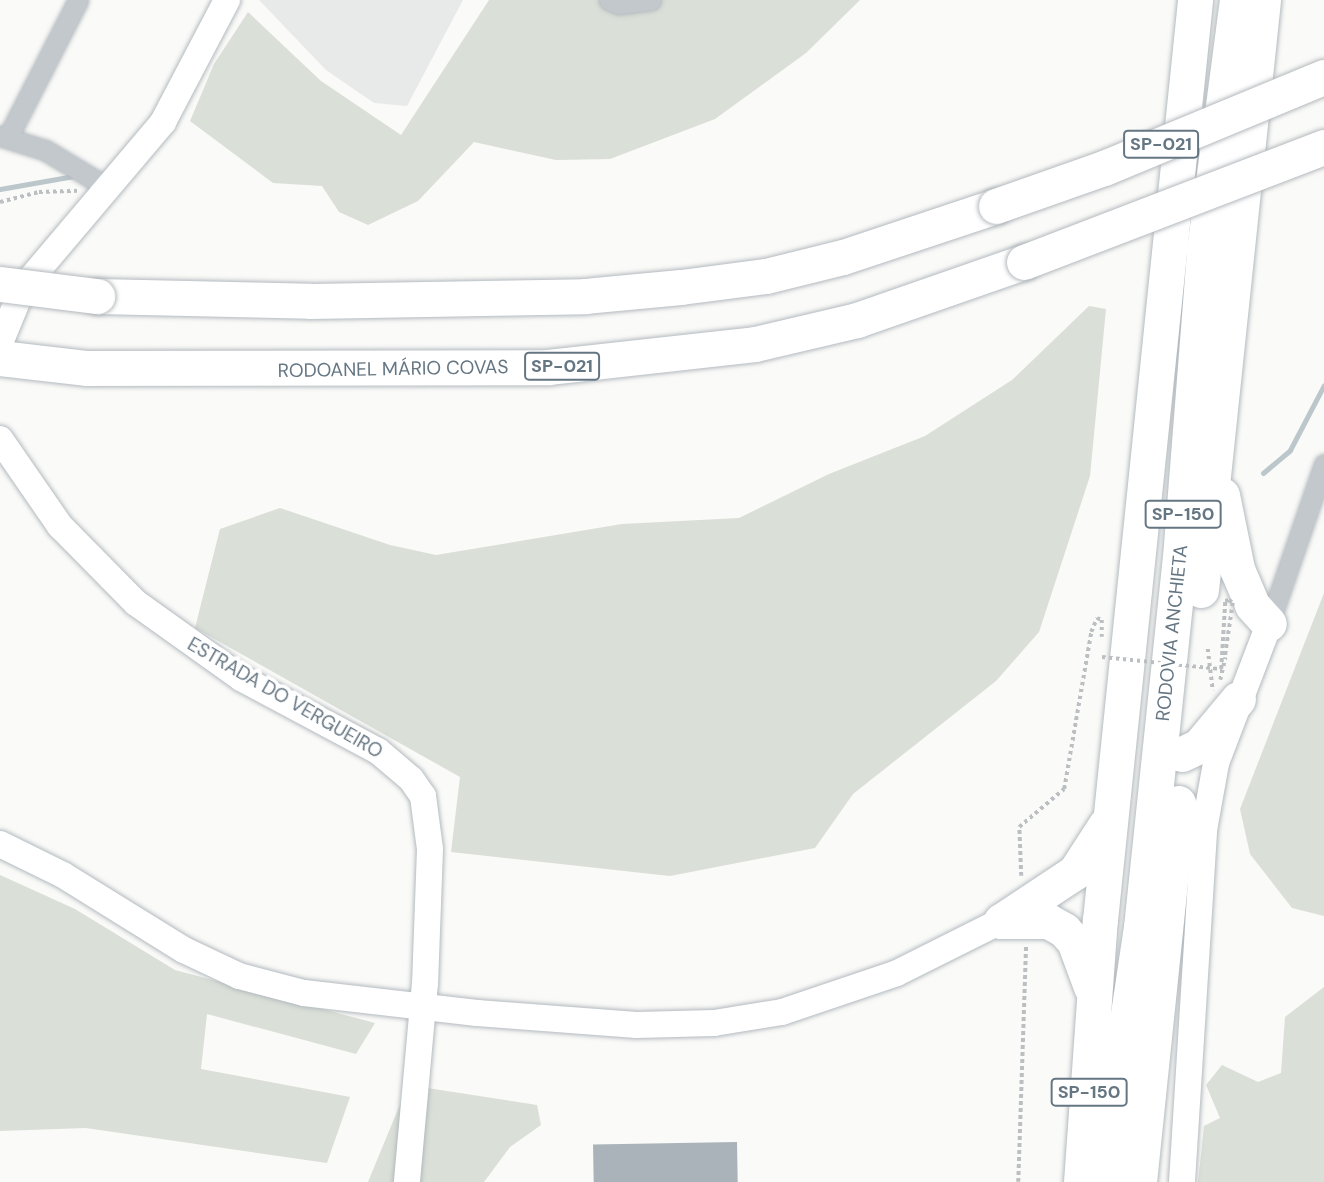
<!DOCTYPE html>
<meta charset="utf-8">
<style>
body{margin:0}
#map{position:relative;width:1324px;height:1182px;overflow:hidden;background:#fafaf8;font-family:"DM Sans",sans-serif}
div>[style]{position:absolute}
.built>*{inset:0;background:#e8e9e9}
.green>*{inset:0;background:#dadfd7}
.stream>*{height:5px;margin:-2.5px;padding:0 2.5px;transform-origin:2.5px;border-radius:2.5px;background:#bbc7cb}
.building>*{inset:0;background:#aab3b9;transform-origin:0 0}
.path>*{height:3.5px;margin-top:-1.75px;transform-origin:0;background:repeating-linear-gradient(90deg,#bbbfc2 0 3.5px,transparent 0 7px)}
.roads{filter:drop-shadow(0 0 2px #b3babf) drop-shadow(0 0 2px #b3babf)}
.street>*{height:19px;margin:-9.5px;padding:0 9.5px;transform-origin:9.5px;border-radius:9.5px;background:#c3c8cc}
.secondary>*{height:26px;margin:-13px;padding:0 13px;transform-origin:13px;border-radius:13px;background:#fff}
.highway>*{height:35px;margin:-17.5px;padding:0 17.5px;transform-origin:17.5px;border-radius:17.5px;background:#fff}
.path-bridge>*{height:3.5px;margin-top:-1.75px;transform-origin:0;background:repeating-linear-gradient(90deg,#bbbfc2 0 3.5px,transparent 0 7px)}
.bridges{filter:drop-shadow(0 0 2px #b4b9bd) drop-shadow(0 0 2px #b4b9bd)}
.highway-bridge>*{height:35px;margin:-17.5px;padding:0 17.5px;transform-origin:17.5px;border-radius:17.5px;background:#fff}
span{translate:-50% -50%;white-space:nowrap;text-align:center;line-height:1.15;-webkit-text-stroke:7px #fff;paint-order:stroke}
.shield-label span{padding:2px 5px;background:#fff;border:2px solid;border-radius:5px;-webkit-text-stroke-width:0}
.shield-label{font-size:18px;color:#657683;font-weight:700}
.street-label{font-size:19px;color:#657683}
</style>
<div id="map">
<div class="built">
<i style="clip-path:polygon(259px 0,463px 0,407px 106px,374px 103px,326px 70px)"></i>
</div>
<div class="green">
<i style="clip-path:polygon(489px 0,860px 0,806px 53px,715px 119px,610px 159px,556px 160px,474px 142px,418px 201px,368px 225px,339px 212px,322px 186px,273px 183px,190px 121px,214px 64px,248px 12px,321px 81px,401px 135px)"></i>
<i style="clip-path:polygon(1089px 306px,1106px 309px,1090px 476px,1039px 632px,996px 681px,853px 794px,815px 848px,670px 876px,451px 852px,460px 777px,195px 628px,220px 529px,280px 508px,390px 545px,436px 555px,622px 524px,739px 518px,829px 474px,925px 436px,1012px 380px)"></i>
<i style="clip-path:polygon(1324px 593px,1324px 916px,1292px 908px,1250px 854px,1240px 809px)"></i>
<i style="clip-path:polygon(0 875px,75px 909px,175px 970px,375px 1023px,356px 1054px,207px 1014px,201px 1069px,350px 1097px,327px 1163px,86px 1128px,0 1131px)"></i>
<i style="clip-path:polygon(1324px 987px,1324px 1182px,1198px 1182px,1204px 1126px,1220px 1118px,1206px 1085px,1222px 1065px,1258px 1082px,1281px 1073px,1285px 1017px)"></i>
<i style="clip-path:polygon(408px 1085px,537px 1105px,541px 1125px,510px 1147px,484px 1182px,368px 1182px)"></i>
</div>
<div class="stream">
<i style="left:0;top:189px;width:75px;rotate:-10deg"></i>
<i style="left:1263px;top:473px;width:35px;rotate:-40deg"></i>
<i style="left:1290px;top:450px;width:73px;rotate:-62.4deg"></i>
</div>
<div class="building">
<i style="left:737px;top:1142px;width:40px;height:144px;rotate:89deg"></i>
</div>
<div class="path">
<i style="left:0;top:202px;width:40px;rotate:-14.4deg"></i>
<i style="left:39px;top:192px;width:38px;rotate:-2deg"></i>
<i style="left:1208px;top:649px;width:42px;rotate:83.2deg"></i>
<i style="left:1220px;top:680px;width:23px;rotate:-77deg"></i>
<i style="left:1021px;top:876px;width:49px;rotate:-92.3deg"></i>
<i style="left:1019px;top:827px;width:59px;rotate:-40.2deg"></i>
<i style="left:1064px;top:789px;width:159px;rotate:-80.2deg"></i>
<i style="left:1091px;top:632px;width:15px;rotate:-67deg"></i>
<i style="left:1097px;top:618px;width:5px;rotate:22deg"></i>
<i style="left:1102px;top:620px;width:17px;rotate:90deg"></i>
<i style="left:1018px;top:1182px;width:236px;rotate:-88.1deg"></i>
</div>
<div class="roads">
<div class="street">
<i style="left:609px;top:0;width:11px;rotate:22deg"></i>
<i style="left:619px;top:4px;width:32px;rotate:-7deg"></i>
<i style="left:0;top:136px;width:47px;rotate:17.3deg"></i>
<i style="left:45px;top:150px;width:76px;rotate:31deg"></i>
<i style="left:8px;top:137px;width:154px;rotate:-62.9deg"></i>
<i style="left:1269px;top:624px;width:169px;rotate:-71deg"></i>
</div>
<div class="secondary">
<i style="left:0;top:343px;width:50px;rotate:-67.6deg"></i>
<i style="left:19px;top:297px;width:25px;rotate:-56deg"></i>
<i style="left:33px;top:276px;width:202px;rotate:-49.8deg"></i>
<i style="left:163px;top:122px;width:138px;rotate:-62.3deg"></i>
<i style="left:0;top:439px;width:106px;rotate:55.4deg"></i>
<i style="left:60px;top:526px;width:108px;rotate:45.4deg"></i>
<i style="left:136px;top:603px;width:129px;rotate:35.5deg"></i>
<i style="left:241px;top:678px;width:155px;rotate:28.1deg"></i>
<i style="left:378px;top:751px;width:43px;rotate:40.3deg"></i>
<i style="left:411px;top:779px;width:21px;rotate:55deg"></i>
<i style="left:423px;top:796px;width:53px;rotate:82.5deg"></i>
<i style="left:430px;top:849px;width:134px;rotate:92.1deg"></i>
<i style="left:425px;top:983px;width:200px;rotate:95.2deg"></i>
<i style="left:0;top:844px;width:70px;rotate:26.2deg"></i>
<i style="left:63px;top:875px;width:142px;rotate:31.8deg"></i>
<i style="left:184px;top:950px;width:61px;rotate:25.3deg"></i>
<i style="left:239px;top:976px;width:67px;rotate:14.7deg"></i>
<i style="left:304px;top:993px;width:174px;rotate:6.6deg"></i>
<i style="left:477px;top:1013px;width:160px;rotate:4.3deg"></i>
<i style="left:637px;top:1025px;width:77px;rotate:-1.5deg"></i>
<i style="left:714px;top:1023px;width:69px;rotate:-9.2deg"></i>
<i style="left:782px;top:1012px;width:121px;rotate:-18.7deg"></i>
<i style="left:897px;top:973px;width:116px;rotate:-26.6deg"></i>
<i style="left:1182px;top:1182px;width:353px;rotate:-86.4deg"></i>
<i style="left:1204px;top:830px;width:68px;rotate:-79.8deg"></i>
<i style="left:1216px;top:763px;width:149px;rotate:-69.1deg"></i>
</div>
<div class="highway">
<i style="left:97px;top:296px;width:213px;rotate:1.3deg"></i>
<i style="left:310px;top:301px;width:275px;rotate:-1deg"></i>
<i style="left:585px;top:296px;width:96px;rotate:-5.4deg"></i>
<i style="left:681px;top:287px;width:86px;rotate:-7.4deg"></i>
<i style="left:766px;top:276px;width:79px;rotate:-13.9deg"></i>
<i style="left:843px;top:257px;width:161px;rotate:-18.4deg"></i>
<i style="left:0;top:358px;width:88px;rotate:6.6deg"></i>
<i style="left:87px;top:368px;width:461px;rotate:-0.1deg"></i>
<i style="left:548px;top:367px;width:208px;rotate:-6.3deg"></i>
<i style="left:755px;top:344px;width:105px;rotate:-13.2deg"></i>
<i style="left:857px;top:320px;width:177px;rotate:-19.2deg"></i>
<i style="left:1222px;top:495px;width:76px;rotate:78.5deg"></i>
<i style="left:1237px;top:569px;width:39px;rotate:67deg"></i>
<i style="left:1252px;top:605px;width:25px;rotate:48deg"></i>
<i style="left:1201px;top:590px;width:593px;rotate:-84deg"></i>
<i style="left:1182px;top:754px;width:19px;rotate:-25deg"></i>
<i style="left:1199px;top:746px;width:61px;rotate:-50.3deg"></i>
<i style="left:1001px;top:921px;width:89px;rotate:-33.5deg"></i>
<i style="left:1075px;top:872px;width:57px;rotate:-57.1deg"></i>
<i style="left:1001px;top:921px;width:47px"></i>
<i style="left:1048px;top:921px;width:18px;rotate:29deg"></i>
<i style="left:1064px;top:930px;width:15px;rotate:48deg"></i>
<i style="left:1074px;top:941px;width:49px;rotate:69.7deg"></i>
<i style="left:1081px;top:1182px;width:263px;rotate:-85.9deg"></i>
<i style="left:1100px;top:920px;width:925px;rotate:-84.1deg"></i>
<i style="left:1113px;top:1182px;width:156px;rotate:-85.2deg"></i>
<i style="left:1126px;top:1027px;width:101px;rotate:-81.5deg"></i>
<i style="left:1141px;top:927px;width:372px;rotate:-84deg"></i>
<i style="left:1180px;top:557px;width:308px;rotate:-85.5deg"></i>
<i style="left:1204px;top:250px;width:252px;rotate:-82.5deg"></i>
<i style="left:1139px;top:1182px;width:381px;rotate:-84.1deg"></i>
</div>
</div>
<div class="path-bridge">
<i style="left:1102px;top:657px;width:120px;rotate:5.8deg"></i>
<i style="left:1221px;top:669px;width:68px;rotate:-86.6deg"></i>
<i style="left:1225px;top:601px;width:4px;rotate:-14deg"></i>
<i style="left:1229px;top:600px;width:5px;rotate:37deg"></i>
<i style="left:1233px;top:603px;width:56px;rotate:98.3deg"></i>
</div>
<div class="bridges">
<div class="highway-bridge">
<i style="left:996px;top:206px;width:114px;rotate:-19.4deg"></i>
<i style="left:1104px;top:168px;width:238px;rotate:-22.5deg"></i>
<i style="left:1024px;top:262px;width:321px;rotate:-21deg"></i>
<i style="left:0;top:284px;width:98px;rotate:7.1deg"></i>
</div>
</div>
<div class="shield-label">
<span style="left:1161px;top:144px">SP-021</span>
<span style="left:562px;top:366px">SP-021</span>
<span style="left:1183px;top:514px">SP-150</span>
<span style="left:1089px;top:1092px">SP-150</span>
</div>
<div class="street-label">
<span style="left:393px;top:369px;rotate:-1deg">RODOANEL MÁRIO COVAS</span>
<span style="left:1172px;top:633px;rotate:-84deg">RODOVIA ANCHIETA</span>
<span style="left:285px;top:698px;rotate:30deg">ESTRADA DO VERGUEIRO</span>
</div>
</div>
